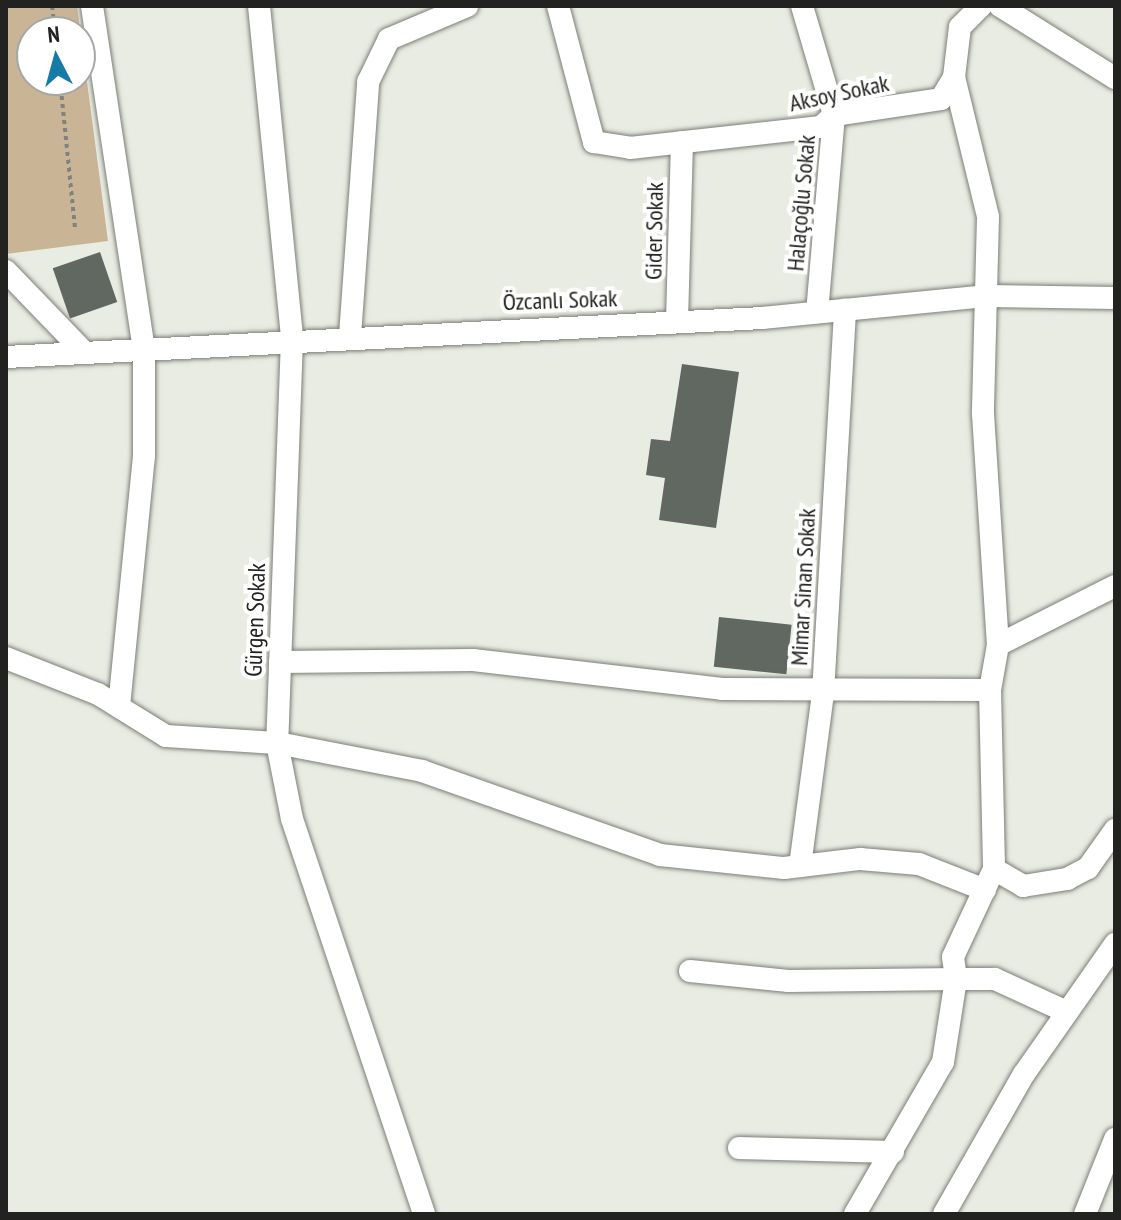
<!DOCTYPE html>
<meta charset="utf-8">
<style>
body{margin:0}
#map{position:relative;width:1121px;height:1220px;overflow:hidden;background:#e8ece2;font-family:"PT Sans Narrow",sans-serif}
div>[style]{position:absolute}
.green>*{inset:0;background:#c9b595}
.building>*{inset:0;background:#616862;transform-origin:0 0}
.path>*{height:4px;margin-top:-2px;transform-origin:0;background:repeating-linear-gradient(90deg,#80827c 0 4px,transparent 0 8px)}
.roads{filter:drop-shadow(0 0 2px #7c7f77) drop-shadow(0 0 2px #7c7f77)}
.minor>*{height:22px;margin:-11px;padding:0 11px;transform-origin:11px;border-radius:11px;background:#fff}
span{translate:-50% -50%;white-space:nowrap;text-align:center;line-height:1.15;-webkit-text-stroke:8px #fff;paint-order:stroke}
.street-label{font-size:24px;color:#222320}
.frame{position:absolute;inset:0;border:8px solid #222320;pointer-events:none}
.north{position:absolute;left:16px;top:16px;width:80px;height:80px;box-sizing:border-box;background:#fff;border:2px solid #a7a7a6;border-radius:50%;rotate:354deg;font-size:22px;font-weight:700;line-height:32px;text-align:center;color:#222320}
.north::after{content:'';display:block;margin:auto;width:28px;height:36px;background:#167ca7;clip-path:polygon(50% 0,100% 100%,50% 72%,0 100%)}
</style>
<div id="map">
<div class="green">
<i style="clip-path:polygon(evenodd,6px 6px,77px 6px,108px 241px,6px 254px,6px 6px,32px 32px,80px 32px,80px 80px,32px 80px,32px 32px)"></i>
</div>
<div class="building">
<i style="left:100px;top:252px;width:53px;height:50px;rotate:71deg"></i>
<i style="clip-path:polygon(682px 364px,739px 372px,716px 528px,659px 520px,665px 478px,646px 475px,651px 439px,670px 441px)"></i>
<i style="left:719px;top:617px;width:73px;height:50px;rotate:6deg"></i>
</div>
<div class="path">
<i style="left:52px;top:6px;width:26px;rotate:83deg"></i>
<i style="left:60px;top:80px;width:149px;rotate:84.2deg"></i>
</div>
<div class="roads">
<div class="minor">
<i style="left:92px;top:6px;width:346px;rotate:81.4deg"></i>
<i style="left:144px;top:348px;width:108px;rotate:90deg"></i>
<i style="left:144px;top:456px;width:252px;rotate:95.7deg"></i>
<i style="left:259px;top:6px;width:335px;rotate:84.3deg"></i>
<i style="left:292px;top:339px;width:404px;rotate:92.1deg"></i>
<i style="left:277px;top:743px;width:77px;rotate:78.8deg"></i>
<i style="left:292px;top:819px;width:416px;rotate:71.5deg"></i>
<i style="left:558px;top:6px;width:141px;rotate:75.2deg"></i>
<i style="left:594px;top:142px;width:36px;rotate:9deg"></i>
<i style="left:630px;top:148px;width:192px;rotate:-6.3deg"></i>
<i style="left:821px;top:127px;width:18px;rotate:-43deg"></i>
<i style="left:834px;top:115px;width:108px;rotate:-8.5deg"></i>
<i style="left:941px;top:99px;width:26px;rotate:-59deg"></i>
<i style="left:954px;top:77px;width:50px;rotate:-83.2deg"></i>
<i style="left:960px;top:27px;width:30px;rotate:-45deg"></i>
<i style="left:802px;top:6px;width:114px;rotate:73.6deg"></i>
<i style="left:834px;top:115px;width:198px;rotate:94.9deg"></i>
<i style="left:1000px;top:6px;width:136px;rotate:32.1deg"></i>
<i style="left:954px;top:77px;width:144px;rotate:76.3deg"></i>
<i style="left:988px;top:217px;width:197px;rotate:91.5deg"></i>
<i style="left:983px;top:414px;width:231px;rotate:86.3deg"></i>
<i style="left:998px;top:645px;width:46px;rotate:100.1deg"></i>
<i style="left:990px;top:690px;width:179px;rotate:88.7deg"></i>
<i style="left:994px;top:869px;width:97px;rotate:115deg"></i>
<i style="left:953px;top:957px;width:22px;rotate:82deg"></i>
<i style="left:956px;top:979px;width:39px"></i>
<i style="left:995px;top:979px;width:77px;rotate:24.6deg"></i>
<i style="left:6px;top:271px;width:112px;rotate:46.1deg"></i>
<i style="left:677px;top:321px;width:179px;rotate:-88.4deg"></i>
<i style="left:350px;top:336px;width:255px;rotate:-85.9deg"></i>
<i style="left:368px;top:82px;width:48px;rotate:-64deg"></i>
<i style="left:389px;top:39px;width:85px;rotate:-22.9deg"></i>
<i style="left:6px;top:357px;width:757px;rotate:-2.95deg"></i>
<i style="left:762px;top:318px;width:227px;rotate:-5.6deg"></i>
<i style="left:988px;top:296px;width:127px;rotate:0.9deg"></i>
<i style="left:998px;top:645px;width:131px;rotate:-26.8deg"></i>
<i style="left:6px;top:658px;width:99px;rotate:21.4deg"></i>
<i style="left:98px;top:694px;width:80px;rotate:31.7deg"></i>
<i style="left:166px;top:736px;width:111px;rotate:3.6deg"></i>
<i style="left:277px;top:743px;width:148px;rotate:10.9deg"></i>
<i style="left:422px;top:771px;width:252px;rotate:19.4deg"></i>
<i style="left:660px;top:855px;width:125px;rotate:6deg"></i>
<i style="left:784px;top:868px;width:77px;rotate:-6.8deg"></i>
<i style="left:860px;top:859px;width:59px;rotate:4.8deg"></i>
<i style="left:919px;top:864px;width:71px;rotate:21.5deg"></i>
<i style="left:280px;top:662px;width:193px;rotate:-0.6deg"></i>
<i style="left:473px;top:660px;width:251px;rotate:6.6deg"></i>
<i style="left:722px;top:689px;width:268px;rotate:0.2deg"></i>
<i style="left:800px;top:866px;width:175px;rotate:-82.4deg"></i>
<i style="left:823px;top:693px;width:384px;rotate:-86.7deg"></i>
<i style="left:994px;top:869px;width:34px;rotate:30deg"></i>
<i style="left:1023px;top:886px;width:45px;rotate:-9deg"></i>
<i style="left:1067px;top:879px;width:24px;rotate:-28deg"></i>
<i style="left:1088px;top:868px;width:47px;rotate:-54.6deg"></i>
<i style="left:690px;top:971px;width:99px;rotate:5.8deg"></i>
<i style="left:788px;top:981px;width:168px;rotate:-0.7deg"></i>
<i style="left:956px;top:979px;width:84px;rotate:98.9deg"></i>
<i style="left:943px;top:1062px;width:176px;rotate:120.1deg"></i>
<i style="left:739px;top:1148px;width:154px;rotate:1.5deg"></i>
<i style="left:944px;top:1214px;width:161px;rotate:-60.3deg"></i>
<i style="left:1024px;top:1074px;width:159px;rotate:-55deg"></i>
<i style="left:1085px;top:1214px;width:81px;rotate:-68.2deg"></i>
</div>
</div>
<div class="street-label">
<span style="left:839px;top:93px;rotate:-12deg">Aksoy Sokak</span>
<span style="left:801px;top:203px;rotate:-85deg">Halaçoğlu Sokak</span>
<span style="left:654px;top:231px;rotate:-89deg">Gider Sokak</span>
<span style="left:560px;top:300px;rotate:-2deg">Özcanlı Sokak</span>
<span style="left:803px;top:587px;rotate:-87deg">Mimar Sinan Sokak</span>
<span style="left:255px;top:620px;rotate:-88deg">Gürgen Sokak</span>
</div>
<div class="frame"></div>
<div class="north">N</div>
</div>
